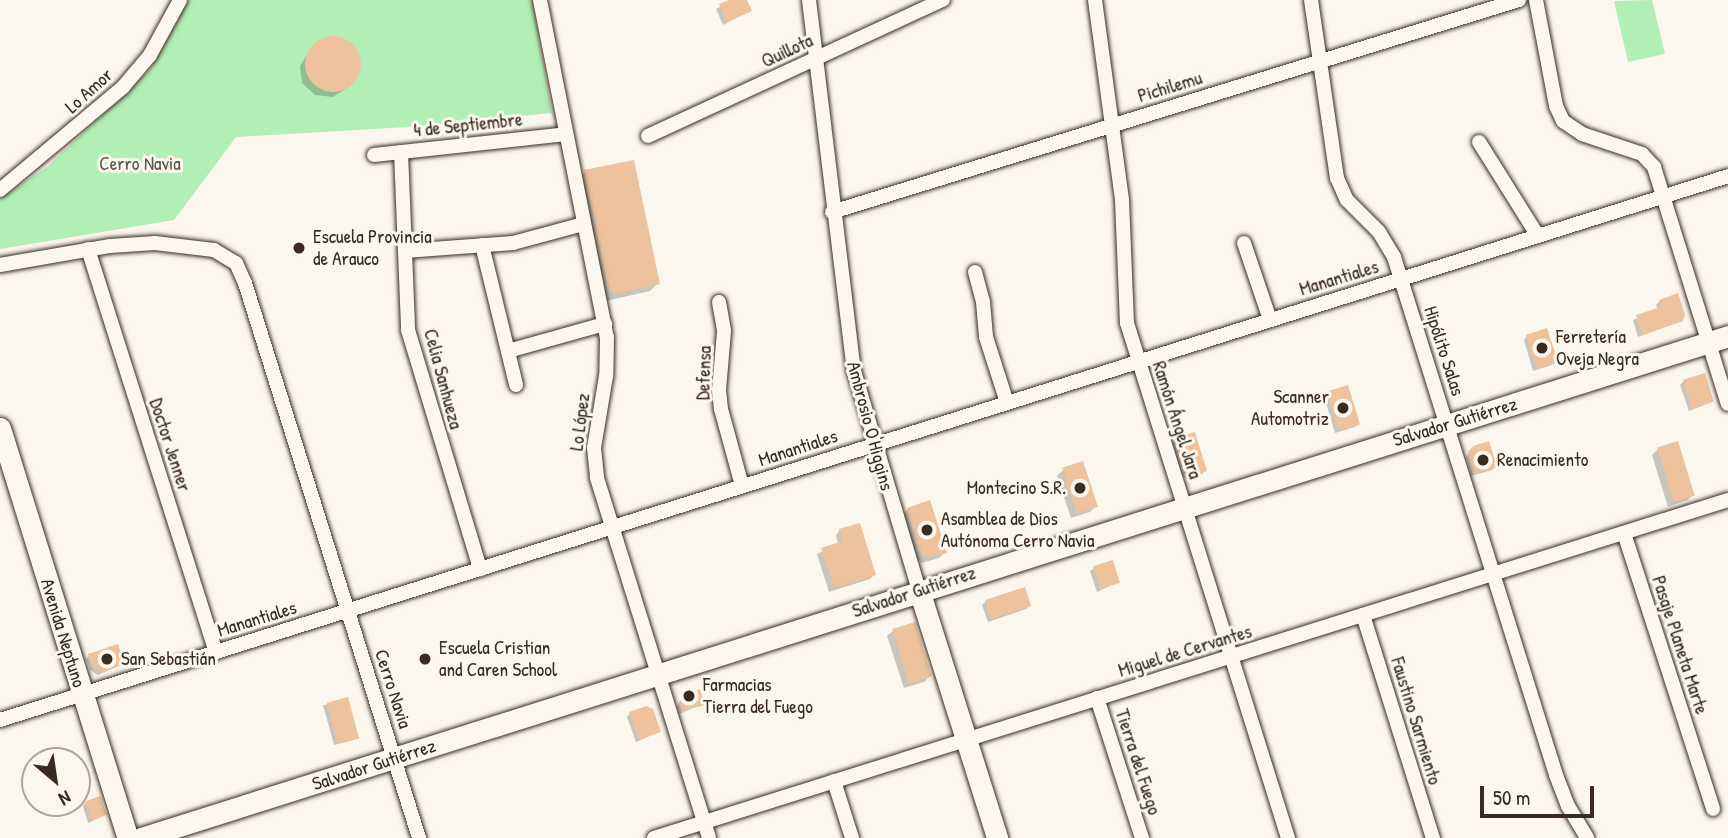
<!DOCTYPE html>
<meta charset="utf-8">
<style>
body{margin:0}
#map{position:relative;width:1728px;height:838px;overflow:hidden;background:#fbf7ec;font-family:"Patrick Hand",sans-serif}
div>[style]{position:absolute}
.green>*{inset:0;background:#b1efb6}
.shadow>*{inset:0;background:#0003;transform-origin:0 0}
.building>*{inset:0;background:#edc29d;transform-origin:0 0}
.round{border-radius:50%}
.roads{filter:drop-shadow(0 0 2px #3b2a1e) drop-shadow(0 0 2px #3b2a1e)}
.street>*{height:14px;margin:-7px;padding:0 7px;transform-origin:7px;border-radius:7px;background:#fbf7ec}
.secondary>*{height:21px;margin:-10.5px;padding:0 10.5px;transform-origin:10.5px;border-radius:10.5px;background:#fbf7ec}
.dots>*{width:19px;height:19px;translate:-50% -50%;box-sizing:border-box;border:4px solid #fbf7ec;border-radius:50%}
span{translate:-50% -50%;white-space:nowrap;text-align:center;line-height:1.15;-webkit-text-stroke:6px #fbf7ec;paint-order:stroke}
.street-label{font-size:19px;color:#3b2a1e}
.park-label{font-size:19px;color:#585b44}
.poi-label{font-size:19px;color:#3b2a1e}
.left{translate:0 -50%;text-align:left}
.right{translate:-100% -50%;text-align:right}
.north{position:absolute;left:21px;top:747px;width:70px;height:70px;box-sizing:border-box;background:#fbf7ec;border:2px solid #aea59a;border-radius:50%;rotate:151deg;font-size:19px;font-weight:700;line-height:28px;text-align:center;color:#3b2a1e}
.north::after{content:'';display:block;margin:auto;width:24px;height:32px;background:#3b2a1e;clip-path:polygon(50% 0,100% 100%,50% 72%,0 100%)}
.scale{position:absolute;left:1480px;top:786px;width:114px;height:32px;box-sizing:border-box;border:4px solid #3b2a1e;border-top:0;padding-left:9px;font-size:21px;line-height:24px;white-space:nowrap;color:#3b2a1e;-webkit-text-stroke:5px #fbf7ec;paint-order:stroke}
</style>
<div id="map">
<div class="green">
<i style="clip-path:polygon(187px 0,532px 0,552px 113px,407px 127px,236px 137px,174px 220px,0 249px,0 199px,48px 166px,150px 70px)"></i>
<i style="clip-path:polygon(1652px 0,1665px 54px,1628px 62px,1614px 1px)"></i>
</div>
<div class="shadow">
<i style="clip-path:polygon(733px 0,745px 0,750px 11px,723px 25px,716px 9px)"></i>
<i style="clip-path:polygon(330px 37px,347px 42px,358px 55px,358px 73px,348px 87px,333px 97px,315px 95px,302px 83px,300px 66px,309px 51px,322px 39px)"></i>
<i style="clip-path:polygon(585px 172px,658px 283px,650px 291px,606px 301px,577px 180px)"></i>
<i style="clip-path:polygon(1660px 301px,1682px 321px,1638px 337px,1633px 320px,1658px 310px,1656px 305px)"></i>
<i style="clip-path:polygon(1527px 336px,1556px 361px,1552px 365px,1533px 371px,1524px 340px)"></i>
<i style="clip-path:polygon(1684px 381px,1712px 402px,1689px 411px,1680px 385px)"></i>
<i style="clip-path:polygon(1327px 393px,1358px 424px,1355px 427px,1335px 433px,1324px 396px)"></i>
<i style="clip-path:polygon(1175px 440px,1205px 471px,1202px 474px,1187px 479px,1180px 474px,1171px 443px)"></i>
<i style="clip-path:polygon(1474px 447px,1495px 467px,1492px 470px,1471px 476px,1466px 457px)"></i>
<i style="clip-path:polygon(1658px 449px,1693px 495px,1688px 500px,1668px 507px,1652px 455px)"></i>
<i style="clip-path:polygon(1063px 470px,1096px 506px,1090px 512px,1071px 518px,1057px 476px)"></i>
<i style="clip-path:polygon(908px 509px,945px 552px,939px 558px,922px 563px,916px 558px,902px 515px)"></i>
<i style="clip-path:polygon(840px 530px,875px 574px,870px 579px,829px 592px,817px 554px,838px 544px,836px 535px)"></i>
<i style="clip-path:polygon(1094px 568px,1118px 582px,1097px 592px,1090px 571px)"></i>
<i style="clip-path:polygon(1023px 589px,1029px 606px,1026px 609px,988px 622px,982px 605px,986px 601px)"></i>
<i style="clip-path:polygon(893px 631px,930px 676px,924px 682px,904px 688px,887px 636px)"></i>
<i style="clip-path:polygon(89px 655px,123px 664px,98px 675px,90px 670px,86px 659px)"></i>
<i style="left:346px;top:699px;width:41px;height:24px;rotate:74deg"></i>
<i style="clip-path:polygon(681px 700px,703px 704px,679px 714px,677px 706px)"></i>
<i style="clip-path:polygon(630px 713px,659px 732px,636px 742px,627px 717px)"></i>
<i style="clip-path:polygon(86px 802px,105px 815px,88px 823px,83px 806px)"></i>
</div>
<div class="building">
<i style="clip-path:polygon(729px 0,747px 0,752px 11px,727px 22px,719px 4px)"></i>
<i class="round" style="left:305px;top:36px;width:56px;height:56px"></i>
<i style="clip-path:polygon(634px 160px,660px 284px,615px 294px,609px 290px,584px 170px)"></i>
<i style="clip-path:polygon(1678px 293px,1685px 315px,1683px 321px,1642px 335px,1636px 315px,1661px 307px,1659px 300px)"></i>
<i style="left:1547px;top:328px;width:36px;height:22px;rotate:72deg"></i>
<i style="left:1705px;top:373px;width:30px;height:23px;rotate:73deg"></i>
<i style="left:1348px;top:385px;width:41px;height:22px;rotate:73deg"></i>
<i style="clip-path:polygon(1195px 432px,1207px 471px,1191px 476px,1183px 470px,1174px 438px)"></i>
<i style="clip-path:polygon(1489px 441px,1497px 467px,1475px 473px,1468px 452px,1473px 446px)"></i>
<i style="left:1678px;top:441px;width:57px;height:22px;rotate:73deg"></i>
<i style="left:1083px;top:461px;width:48px;height:22px;rotate:72deg"></i>
<i style="clip-path:polygon(930px 500px,947px 553px,928px 558px,921px 553px,907px 508px)"></i>
<i style="clip-path:polygon(860px 523px,876px 575px,834px 588px,821px 548px,843px 541px,839px 529px)"></i>
<i style="left:1113px;top:560px;width:24px;height:21px;rotate:73deg"></i>
<i style="left:1025px;top:587px;width:20px;height:42px;rotate:72deg"></i>
<i style="left:915px;top:622px;width:57px;height:24px;rotate:73deg"></i>
<i style="clip-path:polygon(118px 644px,125px 664px,102px 672px,93px 667px,88px 654px)"></i>
<i style="clip-path:polygon(700px 689px,705px 705px,682px 711px,679px 702px,684px 694px)"></i>
<i style="left:348px;top:697px;width:43px;height:22px;rotate:75deg"></i>
<i style="clip-path:polygon(646px 706px,653px 709px,661px 732px,639px 739px,629px 712px)"></i>
<i style="left:100px;top:796px;width:20px;height:16px;rotate:70deg"></i>
</div>
<div class="roads">
<div class="street">
<i style="left:540px;top:0;width:344px;rotate:78.8deg"></i>
<i style="left:607px;top:337px;width:39px;rotate:91deg"></i>
<i style="left:606px;top:376px;width:73px;rotate:99.5deg"></i>
<i style="left:594px;top:448px;width:30px;rotate:84deg"></i>
<i style="left:597px;top:478px;width:377px;rotate:72.7deg"></i>
<i style="left:809px;top:0;width:374px;rotate:83.1deg"></i>
<i style="left:854px;top:371px;width:228px;rotate:73.5deg"></i>
<i style="left:1095px;top:0;width:202px;rotate:82.3deg"></i>
<i style="left:1122px;top:200px;width:123px;rotate:87.7deg"></i>
<i style="left:1127px;top:323px;width:540px;rotate:72.64deg"></i>
<i style="left:1311px;top:0;width:180px;rotate:81.7deg"></i>
<i style="left:1337px;top:178px;width:24px;rotate:66deg"></i>
<i style="left:1347px;top:200px;width:45px;rotate:45deg"></i>
<i style="left:1379px;top:232px;width:29px;rotate:59deg"></i>
<i style="left:1394px;top:257px;width:543px;rotate:72.63deg"></i>
<i style="left:1556px;top:775px;width:33px;rotate:69deg"></i>
<i style="left:1568px;top:806px;width:37px;rotate:59deg"></i>
<i style="left:1536px;top:0;width:108px;rotate:79.3deg"></i>
<i style="left:1556px;top:106px;width:17px;rotate:65deg"></i>
<i style="left:1563px;top:121px;width:23px;rotate:34deg"></i>
<i style="left:1582px;top:134px;width:63px;rotate:18.4deg"></i>
<i style="left:1642px;top:154px;width:18px;rotate:47deg"></i>
<i style="left:1654px;top:167px;width:248px;rotate:72.7deg"></i>
<i style="left:648px;top:136px;width:325px;rotate:-24.8deg"></i>
<i style="left:1479px;top:142px;width:111px;rotate:57.9deg"></i>
<i style="left:401px;top:152px;width:178px;rotate:87.7deg"></i>
<i style="left:408px;top:330px;width:250px;rotate:73.2deg"></i>
<i style="left:374px;top:155px;width:193px;rotate:-6.2deg"></i>
<i style="left:0;top:190px;width:160px;rotate:-39.9deg"></i>
<i style="left:123px;top:87px;width:42px;rotate:-49.8deg"></i>
<i style="left:150px;top:55px;width:63px;rotate:-61.4deg"></i>
<i style="left:832px;top:212px;width:719px;rotate:-17.15deg"></i>
<i style="left:1244px;top:243px;width:81px;rotate:71.3deg"></i>
<i style="left:482px;top:245px;width:144px;rotate:76.3deg"></i>
<i style="left:88px;top:249px;width:423px;rotate:72.4deg"></i>
<i style="left:405px;top:251px;width:108px;rotate:-4.2deg"></i>
<i style="left:513px;top:243px;width:73px;rotate:-15deg"></i>
<i style="left:0;top:265px;width:112px;rotate:-9.8deg"></i>
<i style="left:110px;top:246px;width:45px;rotate:-3.8deg"></i>
<i style="left:155px;top:243px;width:59px;rotate:6.8deg"></i>
<i style="left:214px;top:250px;width:26px;rotate:31deg"></i>
<i style="left:236px;top:263px;width:22px;rotate:66deg"></i>
<i style="left:245px;top:283px;width:582px;rotate:72.59deg"></i>
<i style="left:975px;top:272px;width:31px;rotate:75deg"></i>
<i style="left:983px;top:302px;width:35px;rotate:85deg"></i>
<i style="left:986px;top:337px;width:69px;rotate:72.3deg"></i>
<i style="left:719px;top:302px;width:29px;rotate:80deg"></i>
<i style="left:724px;top:331px;width:59px;rotate:94.8deg"></i>
<i style="left:719px;top:390px;width:19px;rotate:84deg"></i>
<i style="left:721px;top:409px;width:80px;rotate:74.7deg"></i>
<i style="left:508px;top:351px;width:101px;rotate:-15.6deg"></i>
<i style="left:1624px;top:533px;width:290px;rotate:72.1deg"></i>
<i style="left:1363px;top:615px;width:234px;rotate:72.6deg"></i>
<i style="left:1097px;top:698px;width:147px;rotate:72.2deg"></i>
<i style="left:0;top:720px;width:1812px;rotate:-17.47deg"></i>
<i style="left:834px;top:781px;width:60px;rotate:72.5deg"></i>
<i style="left:654px;top:838px;width:1126px;rotate:-17.47deg"></i>
</div>
<div class="secondary">
<i style="left:0;top:428px;width:430px;rotate:72.7deg"></i>
<i style="left:919px;top:590px;width:260px;rotate:72.5deg"></i>
<i style="left:141px;top:838px;width:1665px;rotate:-17.55deg"></i>
</div>
</div>
<div class="dots">
<i style="left:299px;top:248px;background:#3b2a1e"></i>
<i style="left:1542px;top:348px;background:#3b2a1e"></i>
<i style="left:1343px;top:408px;background:#3b2a1e"></i>
<i style="left:1483px;top:460px;background:#3b2a1e"></i>
<i style="left:1080px;top:488px;background:#3b2a1e"></i>
<i style="left:927px;top:530px;background:#3b2a1e"></i>
<i style="left:107px;top:659px;background:#3b2a1e"></i>
<i style="left:425px;top:659px;background:#3b2a1e"></i>
<i style="left:689px;top:696px;background:#3b2a1e"></i>
</div>
<div class="street-label">
<span style="left:787px;top:51px;rotate:-25deg">Quillota</span>
<span style="left:1170px;top:87px;rotate:-17deg">Pichilemu</span>
<span style="left:89px;top:91px;rotate:-42deg">Lo Amor</span>
<span style="left:468px;top:125px;rotate:-6deg">4 de Septiembre</span>
<span style="left:1339px;top:278px;rotate:-17deg">Manantiales</span>
<span style="left:1444px;top:351px;rotate:72deg">Hipólito Salas</span>
<span style="left:704px;top:373px;rotate:-88deg">Defensa</span>
<span style="left:443px;top:379px;rotate:75deg">Celia Sanhueza</span>
<span style="left:1177px;top:420px;rotate:72deg">Ramón Ángel Jara</span>
<span style="left:580px;top:422px;rotate:-83deg">Lo López</span>
<span style="left:1455px;top:422px;rotate:-17deg">Salvador Gutiérrez</span>
<span style="left:870px;top:426px;rotate:75deg">Ambrosio O'Higgins</span>
<span style="left:170px;top:445px;rotate:72deg">Doctor Jenner</span>
<span style="left:798px;top:448px;rotate:-18deg">Manantiales</span>
<span style="left:914px;top:592px;rotate:-18deg">Salvador Gutiérrez</span>
<span style="left:257px;top:619px;rotate:-17deg">Manantiales</span>
<span style="left:63px;top:633px;rotate:73deg">Avenida Neptuno</span>
<span style="left:1680px;top:645px;rotate:72deg">Pasaje Planeta Marte</span>
<span style="left:1185px;top:651px;rotate:-17deg">Miguel de Cervantes</span>
<span style="left:393px;top:689px;rotate:72deg">Cerro Navia</span>
<span style="left:1416px;top:721px;rotate:73deg">Faustino Sarmiento</span>
<span style="left:1138px;top:762px;rotate:72deg">Tierra del Fuego</span>
<span style="left:374px;top:765px;rotate:-18deg">Salvador Gutiérrez</span>
</div>
<div class="park-label">
<span style="left:140px;top:164px">Cerro Navia</span>
</div>
<div class="poi-label">
<span class="left" style="left:313px;top:248px">Escuela Provincia<br>de Arauco</span>
<span class="left" style="left:1556px;top:348px">Ferretería<br>Oveja Negra</span>
<span class="right" style="left:1329px;top:408px">Scanner<br>Automotriz</span>
<span class="left" style="left:1497px;top:460px">Renacimiento</span>
<span class="right" style="left:1066px;top:488px">Montecino S.R.</span>
<span class="left" style="left:941px;top:530px">Asamblea de Dios<br>Autónoma Cerro Navia</span>
<span class="left" style="left:439px;top:659px">Escuela Cristian<br>and Caren School</span>
<span class="left" style="left:121px;top:659px">San Sebastián</span>
<span class="left" style="left:703px;top:696px">Farmacias<br>Tierra del Fuego</span>
</div>
<div class="north">N</div>
<div class="scale">50 m</div>
</div>
